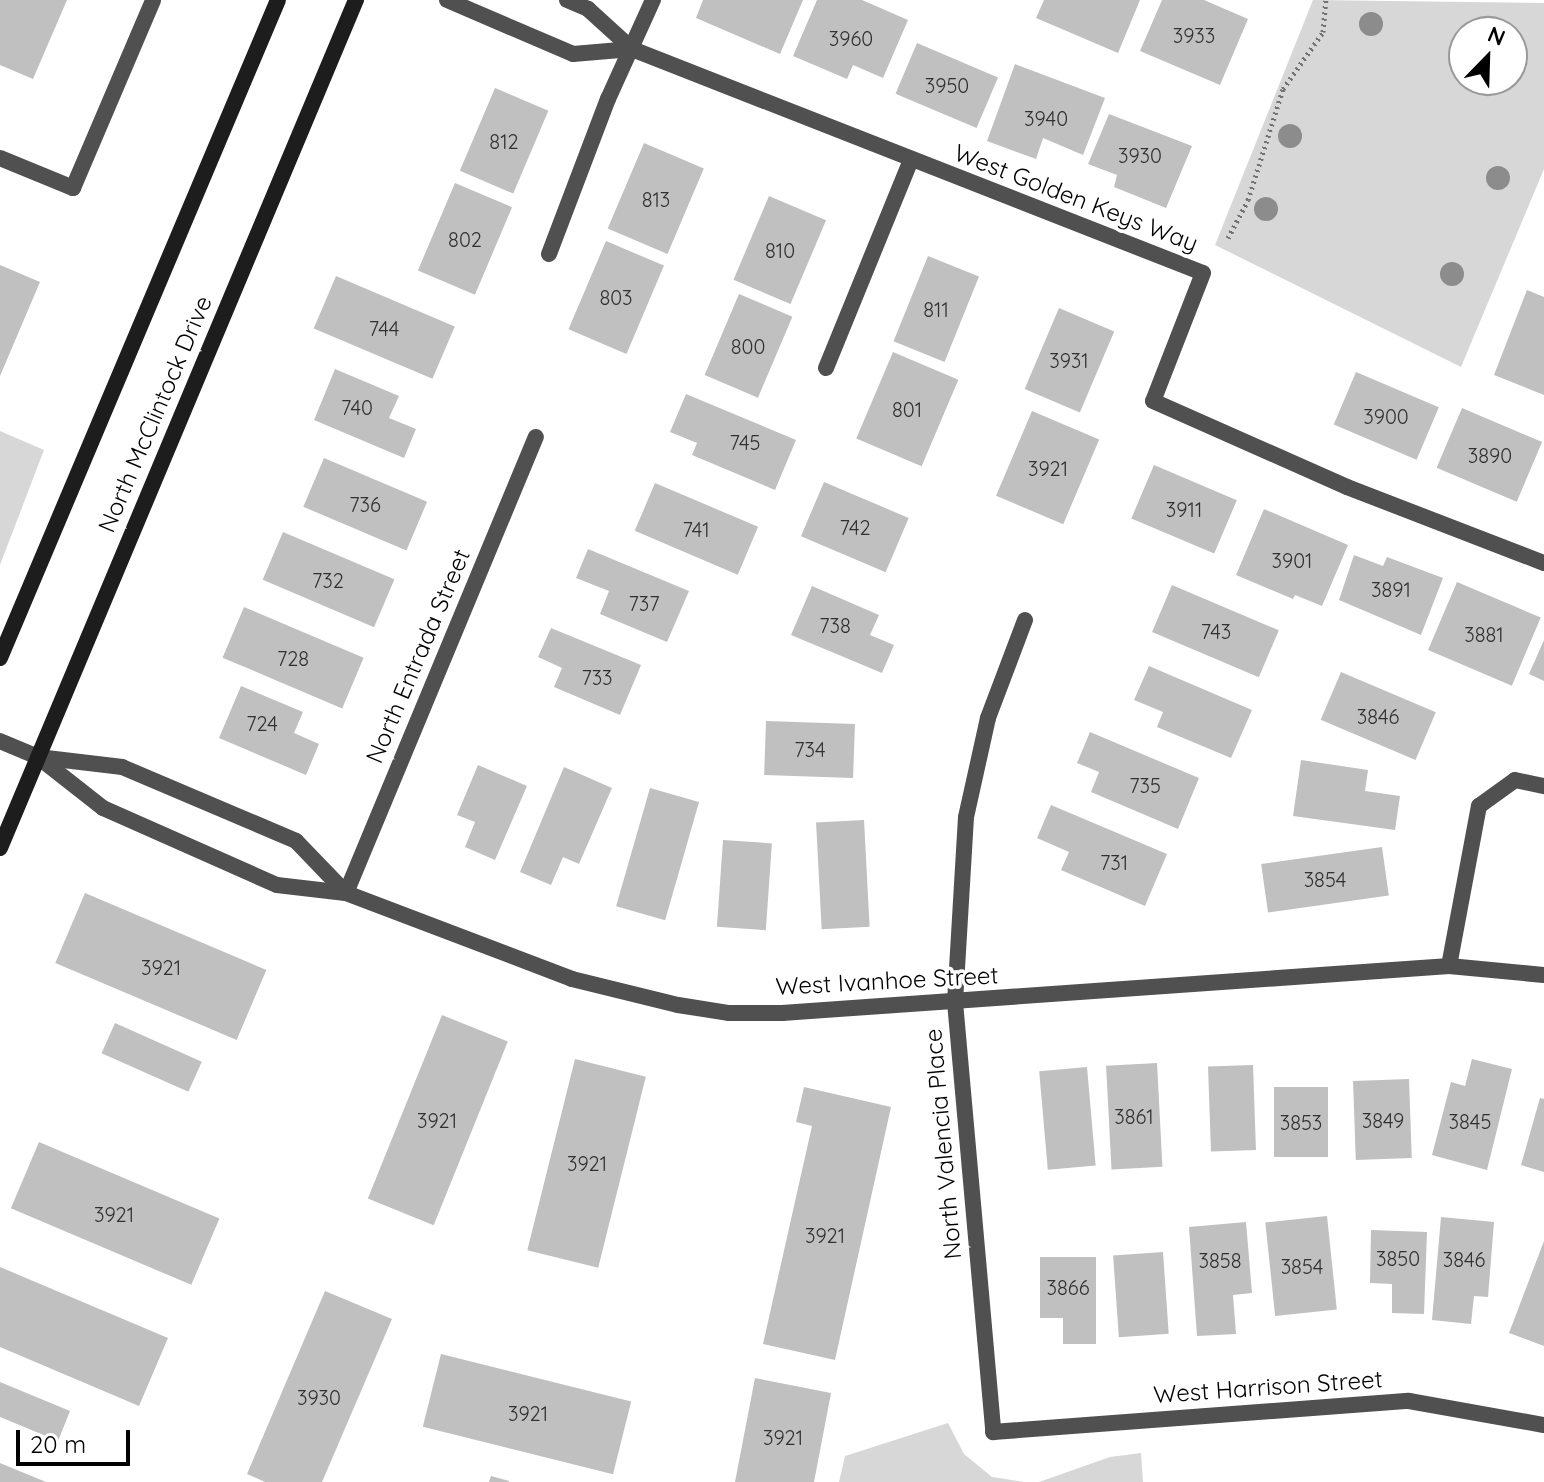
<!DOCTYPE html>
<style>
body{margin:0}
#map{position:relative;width:1544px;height:1482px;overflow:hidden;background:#fff;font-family:Quicksand,sans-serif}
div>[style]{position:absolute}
.green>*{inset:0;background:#d7d7d7}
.building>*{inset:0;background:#c0c0c0;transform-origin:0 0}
.path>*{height:5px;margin-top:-2.5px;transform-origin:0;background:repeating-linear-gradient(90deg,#727272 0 2px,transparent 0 6px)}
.minor>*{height:16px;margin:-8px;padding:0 8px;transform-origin:8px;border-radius:8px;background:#505050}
.secondary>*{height:16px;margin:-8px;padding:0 8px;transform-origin:8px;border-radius:8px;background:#1d1d1d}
.trees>*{width:24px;height:24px;margin:-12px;border-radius:50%;background:#8c8c8c}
span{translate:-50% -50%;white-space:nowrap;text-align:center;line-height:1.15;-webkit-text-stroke:7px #fff;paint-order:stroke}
.number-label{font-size:20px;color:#303030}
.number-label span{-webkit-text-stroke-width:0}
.street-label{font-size:24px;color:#000}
.north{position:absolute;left:1448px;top:16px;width:80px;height:80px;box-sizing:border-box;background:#fff;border:2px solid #999;border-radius:50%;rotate:23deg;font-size:22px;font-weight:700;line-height:32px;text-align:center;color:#000}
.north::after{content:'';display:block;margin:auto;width:28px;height:36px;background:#000;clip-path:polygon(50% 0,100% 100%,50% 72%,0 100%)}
.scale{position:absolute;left:16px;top:1430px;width:114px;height:36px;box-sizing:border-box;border:4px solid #000;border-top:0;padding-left:10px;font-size:24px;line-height:28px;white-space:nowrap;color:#000;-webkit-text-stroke:6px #fff;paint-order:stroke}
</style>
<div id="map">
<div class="green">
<i style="clip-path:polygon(evenodd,1313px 0,1544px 3px,1544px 169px,1461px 367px,1215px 245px,1313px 0,1464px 32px,1512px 32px,1512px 80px,1464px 80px,1464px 32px)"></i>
<i style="clip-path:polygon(0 431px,44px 450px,0 565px)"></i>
<i style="clip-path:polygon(948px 1423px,964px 1454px,992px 1477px,1024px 1482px,839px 1482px,845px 1456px)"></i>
<i style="clip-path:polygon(1141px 1453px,1143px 1482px,1039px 1482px,1110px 1457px)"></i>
</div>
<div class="building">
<i style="clip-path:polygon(0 0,67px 0,33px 79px,0 65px)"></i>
<i style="clip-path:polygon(703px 0,803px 0,780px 54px,696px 18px)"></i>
<i style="clip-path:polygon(817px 0,862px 0,908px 20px,883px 78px,853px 65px,847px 79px,793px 56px)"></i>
<i style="clip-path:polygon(1044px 0,1140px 0,1118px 53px,1036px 18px)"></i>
<i style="clip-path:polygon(1162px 0,1204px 0,1248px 19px,1220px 85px,1140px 51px)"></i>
<i style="left:917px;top:43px;width:88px;height:55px;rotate:23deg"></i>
<i style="clip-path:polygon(1015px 64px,1105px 98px,1083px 155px,1043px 138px,1036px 159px,987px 141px)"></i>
<i style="left:495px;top:88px;width:58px;height:90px;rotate:23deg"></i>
<i style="clip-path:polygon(1109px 114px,1192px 146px,1166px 208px,1114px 187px,1117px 175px,1088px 164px)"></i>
<i style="left:644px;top:143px;width:65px;height:93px;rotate:23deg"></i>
<i style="left:455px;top:183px;width:62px;height:95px;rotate:23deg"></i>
<i style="left:769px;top:196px;width:62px;height:91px;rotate:23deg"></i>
<i style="left:606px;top:241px;width:63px;height:96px;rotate:23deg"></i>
<i style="left:928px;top:256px;width:55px;height:92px;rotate:22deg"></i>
<i style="clip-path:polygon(0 265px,40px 282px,0 376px)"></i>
<i style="left:336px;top:276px;width:129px;height:57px;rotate:23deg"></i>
<i style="clip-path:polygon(1527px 290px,1544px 297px,1544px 395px,1494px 375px)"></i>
<i style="left:739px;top:294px;width:58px;height:88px;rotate:23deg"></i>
<i style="left:1059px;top:308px;width:60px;height:88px;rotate:23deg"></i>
<i style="left:893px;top:352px;width:71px;height:94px;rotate:23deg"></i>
<i style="clip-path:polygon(335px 369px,399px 396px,389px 418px,416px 429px,404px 458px,314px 420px)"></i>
<i style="left:1356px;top:372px;width:90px;height:57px;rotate:23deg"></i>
<i style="clip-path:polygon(686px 394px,796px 440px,775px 490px,692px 455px,697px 443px,670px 432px)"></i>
<i style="left:1462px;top:408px;width:87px;height:65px;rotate:23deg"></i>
<i style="left:1032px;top:411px;width:73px;height:92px;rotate:23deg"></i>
<i style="left:324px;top:458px;width:112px;height:53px;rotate:23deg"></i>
<i style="left:1154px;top:465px;width:90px;height:58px;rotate:23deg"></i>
<i style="left:824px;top:482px;width:92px;height:59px;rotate:23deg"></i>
<i style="left:655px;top:483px;width:112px;height:52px;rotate:23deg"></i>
<i style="clip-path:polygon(1264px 509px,1348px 545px,1322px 606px,1295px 595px,1293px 599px,1236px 575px)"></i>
<i style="left:283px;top:532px;width:121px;height:52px;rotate:23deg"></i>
<i style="clip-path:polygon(588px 549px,689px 591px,667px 642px,600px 614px,609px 591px,576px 578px)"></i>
<i style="clip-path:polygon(1354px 555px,1383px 566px,1387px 557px,1443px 578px,1421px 635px,1339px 600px)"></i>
<i style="left:1457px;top:582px;width:91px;height:74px;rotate:23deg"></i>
<i style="left:1172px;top:585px;width:116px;height:51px;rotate:23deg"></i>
<i style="clip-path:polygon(812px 586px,879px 615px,870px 635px,894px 645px,882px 673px,791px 635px)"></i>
<i style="left:244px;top:607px;width:130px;height:55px;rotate:23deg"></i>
<i style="clip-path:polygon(551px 628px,641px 665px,620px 715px,554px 687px,562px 668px,538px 657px)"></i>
<i style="clip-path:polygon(1544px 640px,1544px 681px,1529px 674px)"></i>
<i style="clip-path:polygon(1149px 666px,1252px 710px,1231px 758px,1157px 727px,1163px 712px,1134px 700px)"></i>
<i style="left:1341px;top:672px;width:103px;height:52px;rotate:23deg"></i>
<i style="clip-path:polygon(241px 686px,303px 712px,294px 733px,319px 744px,306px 775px,219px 738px)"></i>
<i style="left:766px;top:721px;width:89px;height:54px;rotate:2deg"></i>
<i style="clip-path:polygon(1090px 732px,1199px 778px,1178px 829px,1091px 792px,1099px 772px,1077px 763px)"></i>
<i style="clip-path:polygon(1301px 760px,1368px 770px,1365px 791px,1400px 796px,1395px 830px,1293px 816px)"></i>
<i style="clip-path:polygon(478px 765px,527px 786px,495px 860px,465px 847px,475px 822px,457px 815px)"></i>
<i style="clip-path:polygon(564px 767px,612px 788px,579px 864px,563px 857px,551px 885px,520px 872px)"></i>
<i style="left:650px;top:788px;width:51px;height:123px;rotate:16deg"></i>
<i style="clip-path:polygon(1051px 805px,1167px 854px,1145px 906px,1061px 870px,1069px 852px,1037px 838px)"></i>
<i style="left:864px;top:820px;width:107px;height:48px;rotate:87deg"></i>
<i style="left:723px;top:840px;width:49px;height:87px;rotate:4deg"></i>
<i style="left:1382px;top:847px;width:49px;height:122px;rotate:82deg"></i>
<i style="left:85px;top:893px;width:197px;height:76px;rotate:23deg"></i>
<i style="left:442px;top:1015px;width:71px;height:198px;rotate:22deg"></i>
<i style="left:115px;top:1023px;width:95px;height:33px;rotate:24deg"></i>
<i style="left:575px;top:1059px;width:73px;height:197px;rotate:14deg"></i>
<i style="clip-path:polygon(1472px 1059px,1512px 1069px,1487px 1170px,1432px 1155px,1451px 1082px,1465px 1086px)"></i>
<i style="left:1157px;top:1063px;width:104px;height:51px;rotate:87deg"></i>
<i style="left:1253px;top:1065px;width:85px;height:45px;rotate:88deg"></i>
<i style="left:1087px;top:1067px;width:99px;height:48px;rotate:85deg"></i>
<i style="left:1409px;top:1079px;width:79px;height:56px;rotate:88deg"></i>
<i style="clip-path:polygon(804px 1087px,891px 1107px,835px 1360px,763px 1344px,812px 1126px,796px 1122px)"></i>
<i style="left:1274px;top:1087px;width:54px;height:70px"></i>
<i style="clip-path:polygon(1540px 1098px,1544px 1099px,1544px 1172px,1521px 1165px)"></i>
<i style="left:39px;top:1142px;width:196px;height:72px;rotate:23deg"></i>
<i style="left:1327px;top:1216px;width:94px;height:62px;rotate:84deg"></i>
<i style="clip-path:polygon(1441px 1217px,1494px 1222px,1488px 1297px,1474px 1296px,1471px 1324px,1432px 1320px)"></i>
<i style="clip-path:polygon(1246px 1222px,1252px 1293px,1233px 1295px,1236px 1334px,1197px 1336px,1189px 1227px)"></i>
<i style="clip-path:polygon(1371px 1230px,1427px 1232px,1424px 1314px,1392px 1313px,1392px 1284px,1370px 1283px)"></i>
<i style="clip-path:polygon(1544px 1241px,1544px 1346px,1509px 1333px)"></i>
<i style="left:1163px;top:1252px;width:82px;height:50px;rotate:86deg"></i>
<i style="clip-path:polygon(1040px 1257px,1096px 1257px,1096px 1344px,1063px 1344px,1063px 1318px,1040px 1318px)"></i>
<i style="clip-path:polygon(0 1267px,168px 1338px,139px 1406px,0 1347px)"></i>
<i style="clip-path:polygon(325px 1291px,392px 1319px,322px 1482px,265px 1482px,247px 1474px)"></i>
<i style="left:441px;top:1354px;width:196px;height:75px;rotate:14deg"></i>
<i style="clip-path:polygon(755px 1378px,831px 1393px,814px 1482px,735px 1482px)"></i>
<i style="clip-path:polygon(0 1382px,70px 1411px,58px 1441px,0 1417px)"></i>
<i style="clip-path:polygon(0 1463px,46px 1482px,0 1482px)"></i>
<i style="clip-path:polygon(491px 1476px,509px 1481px,509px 1482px,489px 1482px)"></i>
</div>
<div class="path">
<i style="left:1228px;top:238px;width:43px;rotate:-62.2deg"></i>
<i style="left:1248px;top:200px;width:116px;rotate:-72.5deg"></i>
<i style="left:1283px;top:89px;width:70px;rotate:-54.9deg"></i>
<i style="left:1323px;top:32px;width:32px;rotate:-85deg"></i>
</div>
<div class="minor">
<i style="left:447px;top:0;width:137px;rotate:23.2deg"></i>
<i style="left:573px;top:54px;width:59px;rotate:-4.8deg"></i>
<i style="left:567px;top:0;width:23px;rotate:23deg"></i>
<i style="left:588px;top:9px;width:59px;rotate:42.3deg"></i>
<i style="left:632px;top:49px;width:613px;rotate:21.42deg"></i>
<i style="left:1203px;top:273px;width:137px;rotate:111.3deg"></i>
<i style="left:1153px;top:401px;width:212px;rotate:23.9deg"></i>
<i style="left:1347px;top:487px;width:211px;rotate:21.1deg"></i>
<i style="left:0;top:158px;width:79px;rotate:22.3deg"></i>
<i style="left:73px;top:188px;width:204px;rotate:-66.9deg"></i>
<i style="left:549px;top:254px;width:166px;rotate:-69.2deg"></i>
<i style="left:608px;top:99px;width:109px;rotate:-65.6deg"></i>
<i style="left:826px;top:368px;width:225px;rotate:-67.8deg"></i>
<i style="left:1025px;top:620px;width:105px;rotate:110.7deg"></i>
<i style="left:988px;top:718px;width:101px;rotate:102.5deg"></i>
<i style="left:966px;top:817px;width:185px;rotate:93.4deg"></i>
<i style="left:955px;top:1002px;width:432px;rotate:84.9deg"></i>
<i style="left:993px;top:1432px;width:417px;rotate:-4.3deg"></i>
<i style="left:1409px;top:1401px;width:137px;rotate:10.1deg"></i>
<i style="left:0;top:741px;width:41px;rotate:22.8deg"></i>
<i style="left:38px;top:757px;width:83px;rotate:38.1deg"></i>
<i style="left:103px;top:808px;width:190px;rotate:23.9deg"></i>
<i style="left:277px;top:885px;width:69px;rotate:6.6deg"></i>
<i style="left:346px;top:893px;width:242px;rotate:20.8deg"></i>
<i style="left:572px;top:979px;width:109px;rotate:13.8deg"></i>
<i style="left:678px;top:1005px;width:52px;rotate:8.9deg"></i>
<i style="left:729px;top:1013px;width:53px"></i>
<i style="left:782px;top:1013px;width:669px;rotate:-4.03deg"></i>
<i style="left:1449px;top:966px;width:95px;rotate:5.4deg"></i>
<i style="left:38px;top:757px;width:85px;rotate:6.8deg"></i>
<i style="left:122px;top:767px;width:189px;rotate:23deg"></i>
<i style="left:296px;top:841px;width:72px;rotate:46.1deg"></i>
<i style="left:346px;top:893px;width:494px;rotate:-67.4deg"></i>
<i style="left:1449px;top:966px;width:163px;rotate:-79.4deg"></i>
<i style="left:1479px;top:806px;width:44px;rotate:-35.8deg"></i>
<i style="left:1515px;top:780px;width:30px;rotate:12deg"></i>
</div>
<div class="secondary">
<i style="left:0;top:658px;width:714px;rotate:-67.1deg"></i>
<i style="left:0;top:848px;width:920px;rotate:-67.23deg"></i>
</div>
<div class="trees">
<i style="left:1371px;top:24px"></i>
<i style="left:1290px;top:136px"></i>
<i style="left:1498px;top:178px"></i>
<i style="left:1266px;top:209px"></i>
<i style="left:1452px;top:274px"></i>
</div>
<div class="number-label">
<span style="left:1194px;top:35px">3933</span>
<span style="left:851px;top:38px">3960</span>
<span style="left:947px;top:85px">3950</span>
<span style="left:1046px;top:118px">3940</span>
<span style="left:504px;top:141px">812</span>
<span style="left:1140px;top:155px">3930</span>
<span style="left:656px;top:199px">813</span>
<span style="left:465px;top:239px">802</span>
<span style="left:780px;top:250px">810</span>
<span style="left:616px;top:297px">803</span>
<span style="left:936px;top:309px">811</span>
<span style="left:384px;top:328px">744</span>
<span style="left:748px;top:346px">800</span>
<span style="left:1069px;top:360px">3931</span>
<span style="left:357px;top:407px">740</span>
<span style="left:907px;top:409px">801</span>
<span style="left:1386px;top:416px">3900</span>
<span style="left:745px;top:442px">745</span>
<span style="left:1490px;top:455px">3890</span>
<span style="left:1048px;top:468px">3921</span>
<span style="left:365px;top:504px">736</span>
<span style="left:1184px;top:509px">3911</span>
<span style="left:855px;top:527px">742</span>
<span style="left:696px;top:529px">741</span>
<span style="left:1292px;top:560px">3901</span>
<span style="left:328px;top:580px">732</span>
<span style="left:1391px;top:589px">3891</span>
<span style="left:644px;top:603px">737</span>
<span style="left:835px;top:625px">738</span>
<span style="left:1216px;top:631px">743</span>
<span style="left:1484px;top:634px">3881</span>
<span style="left:293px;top:658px">728</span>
<span style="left:597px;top:677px">733</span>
<span style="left:1378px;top:716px">3846</span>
<span style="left:262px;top:723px">724</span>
<span style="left:810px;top:749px">734</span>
<span style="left:1145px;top:785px">735</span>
<span style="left:1114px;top:862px">731</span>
<span style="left:1325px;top:879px">3854</span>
<span style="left:161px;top:967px">3921</span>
<span style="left:1134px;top:1116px">3861</span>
<span style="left:437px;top:1120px">3921</span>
<span style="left:1383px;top:1120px">3849</span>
<span style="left:1470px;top:1121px">3845</span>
<span style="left:1301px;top:1122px">3853</span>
<span style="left:587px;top:1163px">3921</span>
<span style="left:114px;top:1214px">3921</span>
<span style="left:825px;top:1235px">3921</span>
<span style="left:1398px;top:1258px">3850</span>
<span style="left:1464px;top:1259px">3846</span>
<span style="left:1220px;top:1260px">3858</span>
<span style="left:1302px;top:1266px">3854</span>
<span style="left:1068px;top:1287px">3866</span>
<span style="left:319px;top:1397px">3930</span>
<span style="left:528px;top:1413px">3921</span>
<span style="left:783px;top:1437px">3921</span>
</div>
<div class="street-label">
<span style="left:1076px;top:198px;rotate:21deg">West Golden Keys Way</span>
<span style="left:155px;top:414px;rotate:-67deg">North McClintock Drive</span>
<span style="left:418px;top:656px;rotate:-67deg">North Entrada Street</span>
<span style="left:887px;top:981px;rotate:-3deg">West Ivanhoe Street</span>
<span style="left:943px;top:1144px;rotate:-95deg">North Valencia Place</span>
<span style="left:1268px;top:1387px;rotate:-4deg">West Harrison Street</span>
</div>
<div class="north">N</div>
<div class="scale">20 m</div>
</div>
